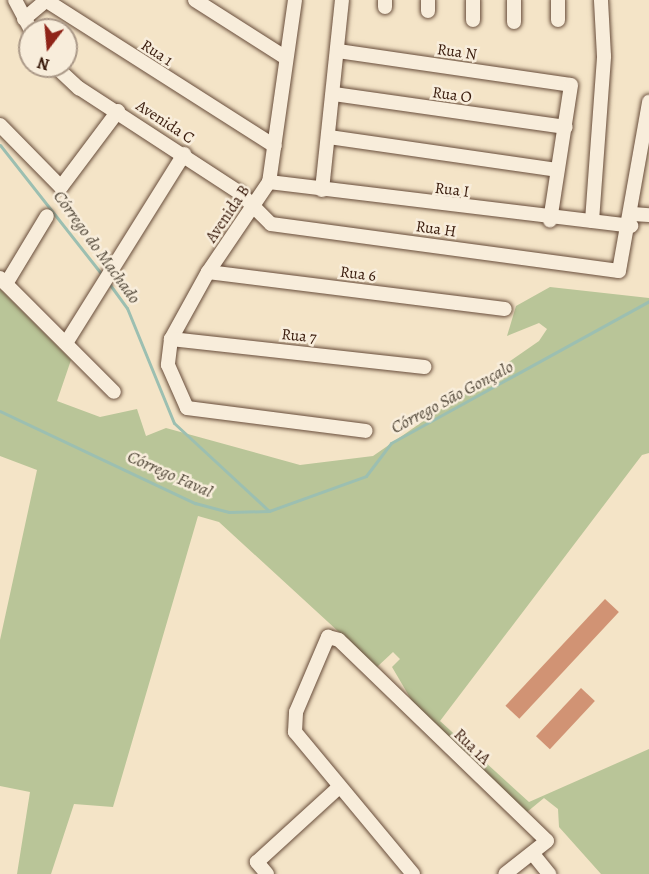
<!DOCTYPE html>
<meta charset="utf-8">
<style>
body{margin:0}
#map{position:relative;width:649px;height:874px;overflow:hidden;background:#f4e4c7;font-family:Alegreya,serif}
div>[style]{position:absolute}
.green>*{inset:0;background:#b9c598}
.stream>*{height:3px;margin:-1.5px;padding:0 1.5px;transform-origin:1.5px;border-radius:1.5px;background:#9cbfb1}
.building>*{inset:0;background:#d19374;transform-origin:0 0}
.roads{filter:drop-shadow(0 0 2px #674c3a) drop-shadow(0 0 2px #674c3a)}
.minor>*{height:14px;margin:-7px;padding:0 7px;transform-origin:7px;border-radius:7px;background:#f8eddb}
span{translate:-50% -50%;white-space:nowrap;text-align:center;line-height:1.15;-webkit-text-stroke:5px #f8eddb;paint-order:stroke}
.street-label{font-size:16px;color:#381a0b}
.water-label{font-size:18px;color:#564c3d;font-style:italic}
.north{position:absolute;left:18px;top:18px;width:60px;height:60px;box-sizing:border-box;background:#f8eddb;border:2px solid #ab9988;border-radius:50%;rotate:196deg;font-size:16px;font-weight:700;line-height:24px;text-align:center;color:#381a0b}
.north::after{content:'';display:block;margin:auto;width:21px;height:27px;background:#8f2418;clip-path:polygon(50% 0,100% 100%,50% 72%,0 100%)}
</style>
<div id="map">
<div class="green">
<i style="clip-path:polygon(550px 287px,649px 298px,649px 453px,642px 455px,440px 721px,529px 802px,649px 749px,649px 874px,601px 874px,559px 827px,558px 809px,544px 798px,527px 812px,419px 713px,392px 667px,400px 659px,393px 652px,377px 667px,219px 522px,198px 516px,113px 807px,74px 804px,51px 874px,17px 874px,30px 792px,0 786px,0 640px,37px 470px,0 456px,0 289px,71px 360px,57px 401px,100px 417px,137px 409px,146px 436px,166px 428px,300px 465px,373px 456px,539px 341px,547px 329px,539px 323px,507px 336px,516px 306px)"></i>
</div>
<div class="stream">
<i style="left:0;top:145px;width:168px;rotate:51.8deg"></i>
<i style="left:108px;top:282px;width:32px;rotate:54deg"></i>
<i style="left:127px;top:308px;width:124px;rotate:67.8deg"></i>
<i style="left:174px;top:423px;width:129px;rotate:42.8deg"></i>
<i style="left:0;top:411px;width:216px;rotate:25.3deg"></i>
<i style="left:195px;top:503px;width:35px;rotate:15deg"></i>
<i style="left:229px;top:512px;width:40px;rotate:-1.4deg"></i>
<i style="left:269px;top:511px;width:103px;rotate:-19.8deg"></i>
<i style="left:366px;top:476px;width:41px;rotate:-52.9deg"></i>
<i style="left:391px;top:443px;width:294px;rotate:-28.8deg"></i>
</div>
<div class="building">
<i style="left:605px;top:599px;width:19px;height:146px;rotate:43deg"></i>
<i style="left:581px;top:688px;width:19px;height:66px;rotate:43deg"></i>
</div>
<div class="roads">
<div class="minor">
<i style="left:15px;top:0;width:34px;rotate:62deg"></i>
<i style="left:195px;top:0;width:108px;rotate:32.5deg"></i>
<i style="left:295px;top:0;width:184px;rotate:98.1deg"></i>
<i style="left:269px;top:182px;width:109px;rotate:124.1deg"></i>
<i style="left:208px;top:272px;width:77px;rotate:118.9deg"></i>
<i style="left:171px;top:339px;width:26px;rotate:97deg"></i>
<i style="left:168px;top:365px;width:47px;rotate:66.2deg"></i>
<i style="left:187px;top:408px;width:180px;rotate:7.3deg"></i>
<i style="left:558px;top:0;width:20px;rotate:90deg"></i>
<i style="left:47px;top:1px;width:270px;rotate:32.5deg"></i>
<i style="left:385px;top:7px;width:7px;rotate:-90deg"></i>
<i style="left:428px;top:11px;width:11px;rotate:-90deg"></i>
<i style="left:24px;top:19px;width:30px;rotate:-40deg"></i>
<i style="left:473px;top:20px;width:20px;rotate:-90deg"></i>
<i style="left:514px;top:22px;width:22px;rotate:-90deg"></i>
<i style="left:338px;top:51px;width:235px;rotate:8.3deg"></i>
<i style="left:571px;top:85px;width:137px;rotate:98.8deg"></i>
<i style="left:55px;top:66px;width:33px;rotate:43deg"></i>
<i style="left:79px;top:88px;width:192px;rotate:33.1deg"></i>
<i style="left:240px;top:193px;width:44px;rotate:45deg"></i>
<i style="left:271px;top:224px;width:351px;rotate:7.7deg"></i>
<i style="left:619px;top:271px;width:172px;rotate:-79.9deg"></i>
<i style="left:334px;top:94px;width:234px;rotate:8.1deg"></i>
<i style="left:0;top:125px;width:87px;rotate:45.5deg"></i>
<i style="left:61px;top:187px;width:95px;rotate:-53.1deg"></i>
<i style="left:329px;top:137px;width:230px;rotate:8.2deg"></i>
<i style="left:269px;top:182px;width:365px;rotate:6.9deg"></i>
<i style="left:322px;top:190px;width:191px;rotate:-84deg"></i>
<i style="left:633px;top:214px;width:16px;rotate:4deg"></i>
<i style="left:592px;top:221px;width:165px;rotate:-85.8deg"></i>
<i style="left:604px;top:56px;width:56px;rotate:-93.1deg"></i>
<i style="left:208px;top:272px;width:299px;rotate:7.1deg"></i>
<i style="left:0;top:278px;width:161px;rotate:45deg"></i>
<i style="left:6px;top:284px;width:79px;rotate:-58.9deg"></i>
<i style="left:171px;top:339px;width:255px;rotate:6.3deg"></i>
<i style="left:66px;top:343px;width:223px;rotate:-58deg"></i>
<i style="left:533px;top:854px;width:26px;rotate:51deg"></i>
<i style="left:267px;top:874px;width:16px;rotate:-130deg"></i>
<i style="left:257px;top:862px;width:111px;rotate:-42.4deg"></i>
<i style="left:413px;top:874px;width:185px;rotate:-129.7deg"></i>
<i style="left:295px;top:732px;width:20px;rotate:-87deg"></i>
<i style="left:296px;top:712px;width:82px;rotate:-66.9deg"></i>
<i style="left:328px;top:637px;width:11px;rotate:15deg"></i>
<i style="left:339px;top:640px;width:289px;rotate:44deg"></i>
<i style="left:547px;top:841px;width:53px;rotate:141.8deg"></i>
</div>
</div>
<div class="street-label">
<span style="left:457px;top:52px;rotate:8deg">Rua N</span>
<span style="left:157px;top:53px;rotate:33deg">Rua 1</span>
<span style="left:452px;top:95px;rotate:8deg">Rua O</span>
<span style="left:165px;top:122px;rotate:33deg">Avenida C</span>
<span style="left:452px;top:190px;rotate:7deg">Rua I</span>
<span style="left:228px;top:214px;rotate:-56deg">Avenida B</span>
<span style="left:436px;top:229px;rotate:8deg">Rua H</span>
<span style="left:358px;top:274px;rotate:7deg">Rua 6</span>
<span style="left:299px;top:336px;rotate:6deg">Rua 7</span>
<span style="left:472px;top:747px;rotate:44deg">Rua 1A</span>
</div>
<div class="water-label">
<span style="left:97px;top:247px;rotate:54deg">Córrego do Machado</span>
<span style="left:452px;top:397px;rotate:-28deg">Córrego São Gonçalo</span>
<span style="left:170px;top:474px;rotate:24deg">Córrego Faval</span>
</div>
<div class="north">N</div>
</div>
